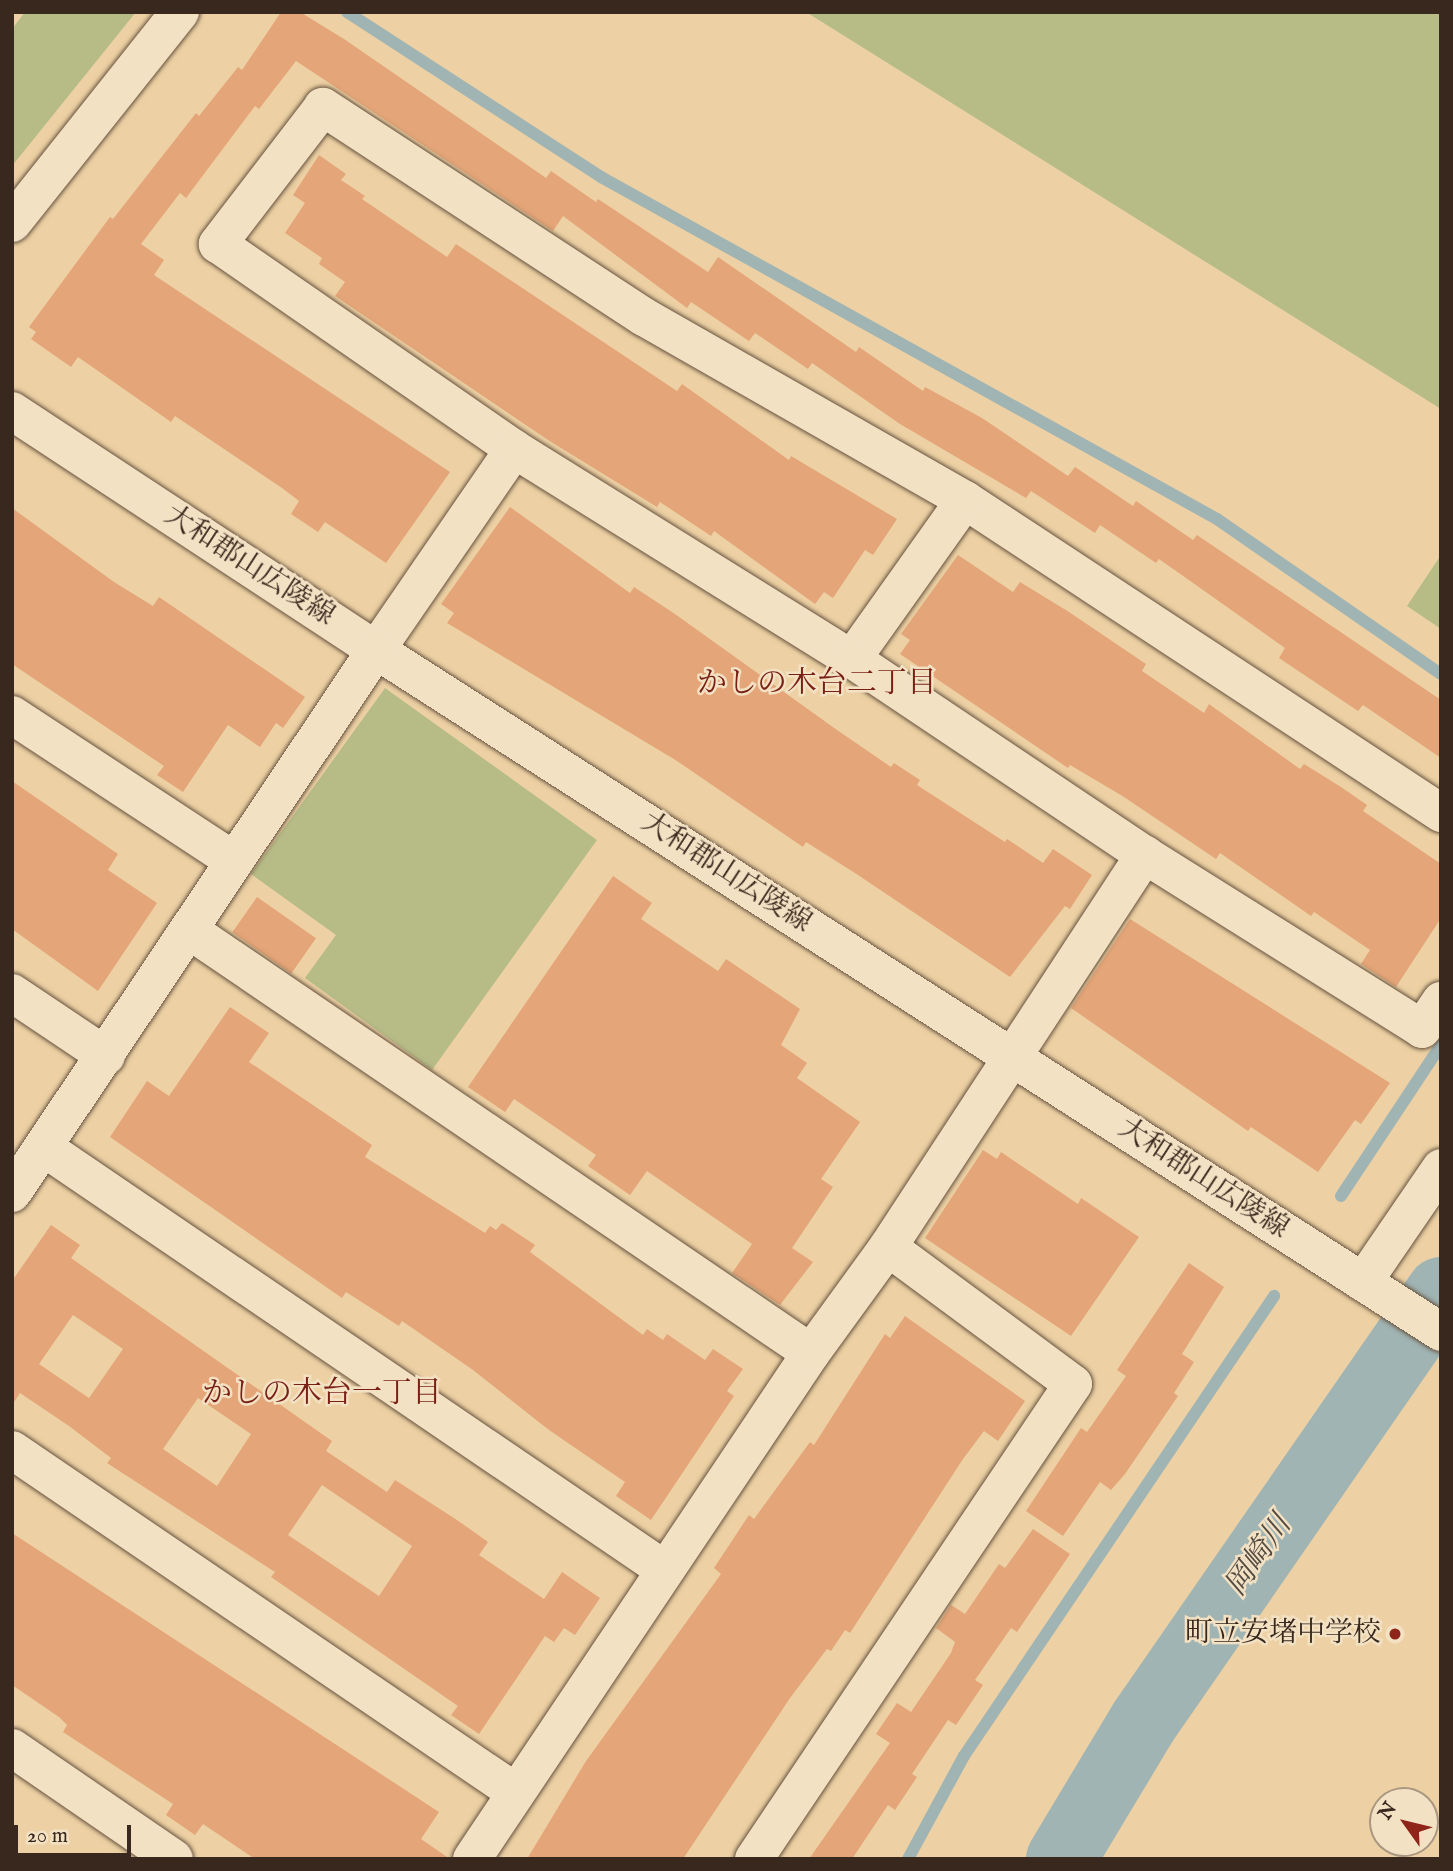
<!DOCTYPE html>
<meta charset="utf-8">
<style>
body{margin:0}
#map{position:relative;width:1453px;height:1871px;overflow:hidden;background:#edd1a4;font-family:"IM FELL English","Noto Serif JP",serif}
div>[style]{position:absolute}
.green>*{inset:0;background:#b7bc87}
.stream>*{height:12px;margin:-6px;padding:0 6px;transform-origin:6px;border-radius:6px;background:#a0b4b3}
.river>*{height:70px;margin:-35px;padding:0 35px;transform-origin:35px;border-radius:35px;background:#a0b4b3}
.building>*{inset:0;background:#e4a578;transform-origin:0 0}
.roads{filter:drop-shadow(0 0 2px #66523f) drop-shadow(0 0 2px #66523f)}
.street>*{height:38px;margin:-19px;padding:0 19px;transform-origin:19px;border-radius:19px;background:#f3e1c4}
.secondary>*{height:38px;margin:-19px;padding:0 19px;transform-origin:19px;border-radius:19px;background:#f3e1c4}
.dots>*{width:19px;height:19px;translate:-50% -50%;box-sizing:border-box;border:4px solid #f3e1c4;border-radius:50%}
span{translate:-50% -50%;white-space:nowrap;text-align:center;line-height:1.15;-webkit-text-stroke:5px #f3e1c4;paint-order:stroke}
.street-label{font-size:28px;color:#39281d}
.poi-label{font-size:28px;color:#39281d}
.right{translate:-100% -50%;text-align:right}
.neighbourhood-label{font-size:30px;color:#7a1f14}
.water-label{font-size:30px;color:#534b42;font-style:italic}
.frame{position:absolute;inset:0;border:14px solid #39281d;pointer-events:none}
.north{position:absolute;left:1369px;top:1787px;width:70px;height:70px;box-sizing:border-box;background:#f3e1c4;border:2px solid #a99781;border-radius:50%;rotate:304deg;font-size:19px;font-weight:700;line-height:28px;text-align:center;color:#39281d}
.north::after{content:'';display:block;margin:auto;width:24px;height:32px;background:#8f2418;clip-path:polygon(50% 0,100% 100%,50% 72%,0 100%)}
.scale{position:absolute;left:14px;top:1825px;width:117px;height:32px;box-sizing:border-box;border:4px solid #39281d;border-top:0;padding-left:9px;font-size:21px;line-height:24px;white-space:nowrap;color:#39281d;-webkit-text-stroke:5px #f3e1c4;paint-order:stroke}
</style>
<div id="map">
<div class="green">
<i style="clip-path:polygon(25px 12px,136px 12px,12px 166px,12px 29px)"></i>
<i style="clip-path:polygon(806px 12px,1441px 12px,1441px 409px)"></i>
<i style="clip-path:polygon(1441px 555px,1441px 629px,1407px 606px)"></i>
<i style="clip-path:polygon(385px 688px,597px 840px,432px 1070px,305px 978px,336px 935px,251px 874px)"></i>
</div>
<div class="stream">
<i style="left:347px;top:12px;width:303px;rotate:33deg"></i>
<i style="left:601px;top:177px;width:705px;rotate:29.04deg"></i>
<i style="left:1217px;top:519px;width:272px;rotate:34.7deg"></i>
<i style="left:1341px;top:1196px;width:181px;rotate:-56.5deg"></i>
<i style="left:908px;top:1859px;width:117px;rotate:-61.5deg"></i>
<i style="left:964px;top:1756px;width:555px;rotate:-56.02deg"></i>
</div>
<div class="river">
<i style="left:1061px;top:1859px;width:161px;rotate:-59deg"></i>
<i style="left:1144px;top:1721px;width:522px;rotate:-55.3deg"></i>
</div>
<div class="building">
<i style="clip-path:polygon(281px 12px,300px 12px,344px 39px,546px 178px,551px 171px,596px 202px,598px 199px,708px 272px,718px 257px,856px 352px,859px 347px,923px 391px,925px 387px,982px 418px,1068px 476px,1075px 467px,1133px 506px,1136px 501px,1193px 540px,1197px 535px,1441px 700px,1441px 758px,1363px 705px,1358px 711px,1279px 658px,1285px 648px,1159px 559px,1156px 563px,1100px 525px,1095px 533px,1031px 491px,1026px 498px,900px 424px,812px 363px,808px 369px,755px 333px,749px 341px,691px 302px,687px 308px,563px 216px,553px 231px,296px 61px,259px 109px,255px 106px,186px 198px,180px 193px,141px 244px,164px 260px,154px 275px,450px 472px,386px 563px,325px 522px,318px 532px,291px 514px,299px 501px,282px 488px,175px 416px,171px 422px,78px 357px,71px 367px,31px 339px,36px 332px,29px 327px,110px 217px,113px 219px,196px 113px,199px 116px,238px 67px,242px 70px)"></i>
<i style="clip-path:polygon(319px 155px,346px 174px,341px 180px,365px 196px,362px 199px,447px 257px,456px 244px,677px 391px,682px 384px,789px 460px,791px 456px,897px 519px,873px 555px,865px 550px,833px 598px,824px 592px,815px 604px,714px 531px,711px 536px,660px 502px,657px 507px,548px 440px,335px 296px,345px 282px,319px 264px,322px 258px,285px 233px,305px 203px,293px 195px)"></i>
<i style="clip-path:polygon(510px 507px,630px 593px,634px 587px,675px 614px,837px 730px,891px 767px,894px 763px,920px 780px,917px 785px,1005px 842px,1007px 839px,1043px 863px,1053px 849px,1092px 875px,1070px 909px,1065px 906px,1010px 977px,858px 875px,806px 842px,803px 847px,677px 761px,447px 623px,454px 613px,441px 604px)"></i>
<i style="clip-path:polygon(12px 508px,114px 582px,153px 606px,159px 597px,305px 697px,283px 728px,276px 723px,260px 747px,228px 725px,183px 792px,157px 775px,164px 766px,12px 664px)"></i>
<i style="clip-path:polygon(958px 555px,1013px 592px,1020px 582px,1069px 612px,1146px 664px,1142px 671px,1204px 713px,1209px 704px,1300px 769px,1304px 764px,1341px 787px,1367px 805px,1363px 811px,1441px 864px,1441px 918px,1396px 987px,1361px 964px,1370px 950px,1314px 912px,1311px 916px,1220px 853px,1216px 859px,1124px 797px,1070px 765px,1068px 768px,900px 654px,910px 640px,901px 634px)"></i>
<i style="clip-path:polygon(12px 781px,118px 854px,108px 870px,157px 903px,98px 991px,12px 929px)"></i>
<i style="clip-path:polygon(613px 876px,652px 903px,641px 919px,718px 971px,726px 959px,800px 1009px,781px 1045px,807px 1063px,797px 1078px,860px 1122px,821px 1179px,833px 1187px,792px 1248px,813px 1262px,780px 1305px,732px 1273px,752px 1244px,647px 1171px,630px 1195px,588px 1166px,596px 1155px,514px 1099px,505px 1112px,468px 1087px)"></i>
<i style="left:257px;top:897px;width:72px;height:43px;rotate:35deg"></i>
<i style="clip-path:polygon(1130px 919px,1390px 1083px,1361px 1124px,1355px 1120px,1318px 1172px,1251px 1127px,1248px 1131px,1071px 1008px)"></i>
<i style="clip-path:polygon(230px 1007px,269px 1033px,249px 1062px,372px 1145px,365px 1157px,485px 1233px,490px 1226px,496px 1230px,502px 1223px,535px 1245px,530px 1252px,643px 1335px,647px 1329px,663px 1340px,667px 1334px,705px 1360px,713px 1349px,743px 1369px,727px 1391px,734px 1396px,651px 1520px,616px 1496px,625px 1482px,549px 1430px,473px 1370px,402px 1321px,399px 1326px,346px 1292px,342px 1298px,110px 1137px,147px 1081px,169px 1096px)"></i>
<i style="clip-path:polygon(983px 1150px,997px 1159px,1001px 1152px,1078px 1204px,1081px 1198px,1139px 1237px,1071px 1336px,925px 1238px)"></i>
<i style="clip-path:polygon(evenodd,51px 1225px,80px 1245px,71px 1258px,332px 1441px,326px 1451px,387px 1492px,395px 1480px,457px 1520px,488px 1542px,479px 1555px,544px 1599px,562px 1572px,600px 1598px,575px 1635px,564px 1628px,554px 1642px,545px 1636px,479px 1734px,451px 1715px,458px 1706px,271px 1577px,275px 1572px,107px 1463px,111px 1458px,69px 1426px,20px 1393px,12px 1405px,12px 1281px,51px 1225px,73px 1315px,123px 1349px,89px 1398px,39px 1364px,73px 1315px,51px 1225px,198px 1398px,251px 1434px,217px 1486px,163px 1449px,198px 1398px,51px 1225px,322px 1485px,412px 1546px,379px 1596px,288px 1535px,322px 1485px)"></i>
<i style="clip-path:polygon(1189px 1263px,1224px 1287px,1182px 1354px,1194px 1362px,1174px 1393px,1178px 1396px,1125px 1474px,1111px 1490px,1100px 1482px,1063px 1536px,1026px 1511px,1081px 1428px,1087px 1432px,1126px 1376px,1117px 1370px)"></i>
<i style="clip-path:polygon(905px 1316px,1025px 1401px,998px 1441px,984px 1431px,963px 1459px,850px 1633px,845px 1630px,831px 1651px,827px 1649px,790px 1698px,683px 1859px,527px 1859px,586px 1761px,721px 1574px,714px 1568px,749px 1515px,754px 1519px,810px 1442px,814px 1445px,885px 1334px,890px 1338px)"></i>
<i style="clip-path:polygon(1033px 1529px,1070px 1554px,1017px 1632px,1011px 1628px,975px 1680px,983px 1685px,956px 1725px,948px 1720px,912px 1774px,917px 1777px,895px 1810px,888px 1805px,852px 1859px,809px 1859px,890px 1743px,876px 1734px,897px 1703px,911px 1712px,951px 1653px,955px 1642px,936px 1628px,951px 1605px,965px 1614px,999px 1564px,1005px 1568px)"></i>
<i style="clip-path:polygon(12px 1533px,439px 1812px,421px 1839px,450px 1859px,255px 1859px,203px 1824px,195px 1835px,166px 1815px,173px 1804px,63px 1732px,67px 1725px,59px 1717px,12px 1685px)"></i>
</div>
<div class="roads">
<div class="street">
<i style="left:376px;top:650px;width:244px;rotate:-55.5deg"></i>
<i style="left:852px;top:659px;width:195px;rotate:-54.6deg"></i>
<i style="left:12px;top:715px;width:266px;rotate:33.3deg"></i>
<i style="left:1441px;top:813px;width:570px;rotate:-146.67deg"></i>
<i style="left:965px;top:500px;width:369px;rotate:-150.3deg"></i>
<i style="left:644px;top:317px;width:384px;rotate:-146.8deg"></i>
<i style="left:323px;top:107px;width:173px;rotate:127.5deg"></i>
<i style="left:218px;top:244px;width:360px;rotate:34.7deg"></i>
<i style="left:514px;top:449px;width:398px;rotate:31.9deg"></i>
<i style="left:852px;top:659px;width:353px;rotate:33.8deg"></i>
<i style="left:1145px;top:855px;width:327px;rotate:32.1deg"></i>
<i style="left:1422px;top:1029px;width:34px;rotate:-56deg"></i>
<i style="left:189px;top:930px;width:752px;rotate:34.22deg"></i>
<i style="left:12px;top:993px;width:113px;rotate:33.8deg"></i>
<i style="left:43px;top:1147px;width:752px;rotate:34.22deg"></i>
<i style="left:1363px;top:1282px;width:138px;rotate:-55.6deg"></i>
<i style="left:12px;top:1450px;width:608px;rotate:34.21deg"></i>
<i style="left:12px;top:1748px;width:196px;rotate:34.4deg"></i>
<i style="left:472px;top:1859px;width:609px;rotate:-56.18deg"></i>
<i style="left:811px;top:1353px;width:131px;rotate:-54deg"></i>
<i style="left:888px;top:1247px;width:469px;rotate:-56.8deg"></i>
<i style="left:754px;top:1859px;width:572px;rotate:-56.12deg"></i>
<i style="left:1073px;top:1384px;width:230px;rotate:-143.5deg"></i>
</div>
<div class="secondary">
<i style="left:12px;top:223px;width:270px;rotate:-51.5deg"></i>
<i style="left:12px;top:411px;width:435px;rotate:33.3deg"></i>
<i style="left:376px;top:650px;width:1265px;rotate:32.63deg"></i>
<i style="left:12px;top:1193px;width:654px;rotate:-56.16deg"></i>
</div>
</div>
<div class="dots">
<i style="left:1395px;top:1634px;background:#8f2418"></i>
</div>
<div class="street-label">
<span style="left:249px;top:566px;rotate:33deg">大和郡山広陵線</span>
<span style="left:726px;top:873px;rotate:33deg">大和郡山広陵線</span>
<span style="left:1203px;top:1179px;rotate:33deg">大和郡山広陵線</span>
</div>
<div class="poi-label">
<span class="right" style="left:1381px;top:1634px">町立安堵中学校</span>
</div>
<div class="neighbourhood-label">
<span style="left:817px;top:684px">かしの木台二丁目</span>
<span style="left:322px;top:1394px">かしの木台一丁目</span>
</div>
<div class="water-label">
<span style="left:1259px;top:1556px;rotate:-55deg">岡崎川</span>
</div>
<div class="frame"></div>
<div class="north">N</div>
<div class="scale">20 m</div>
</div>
